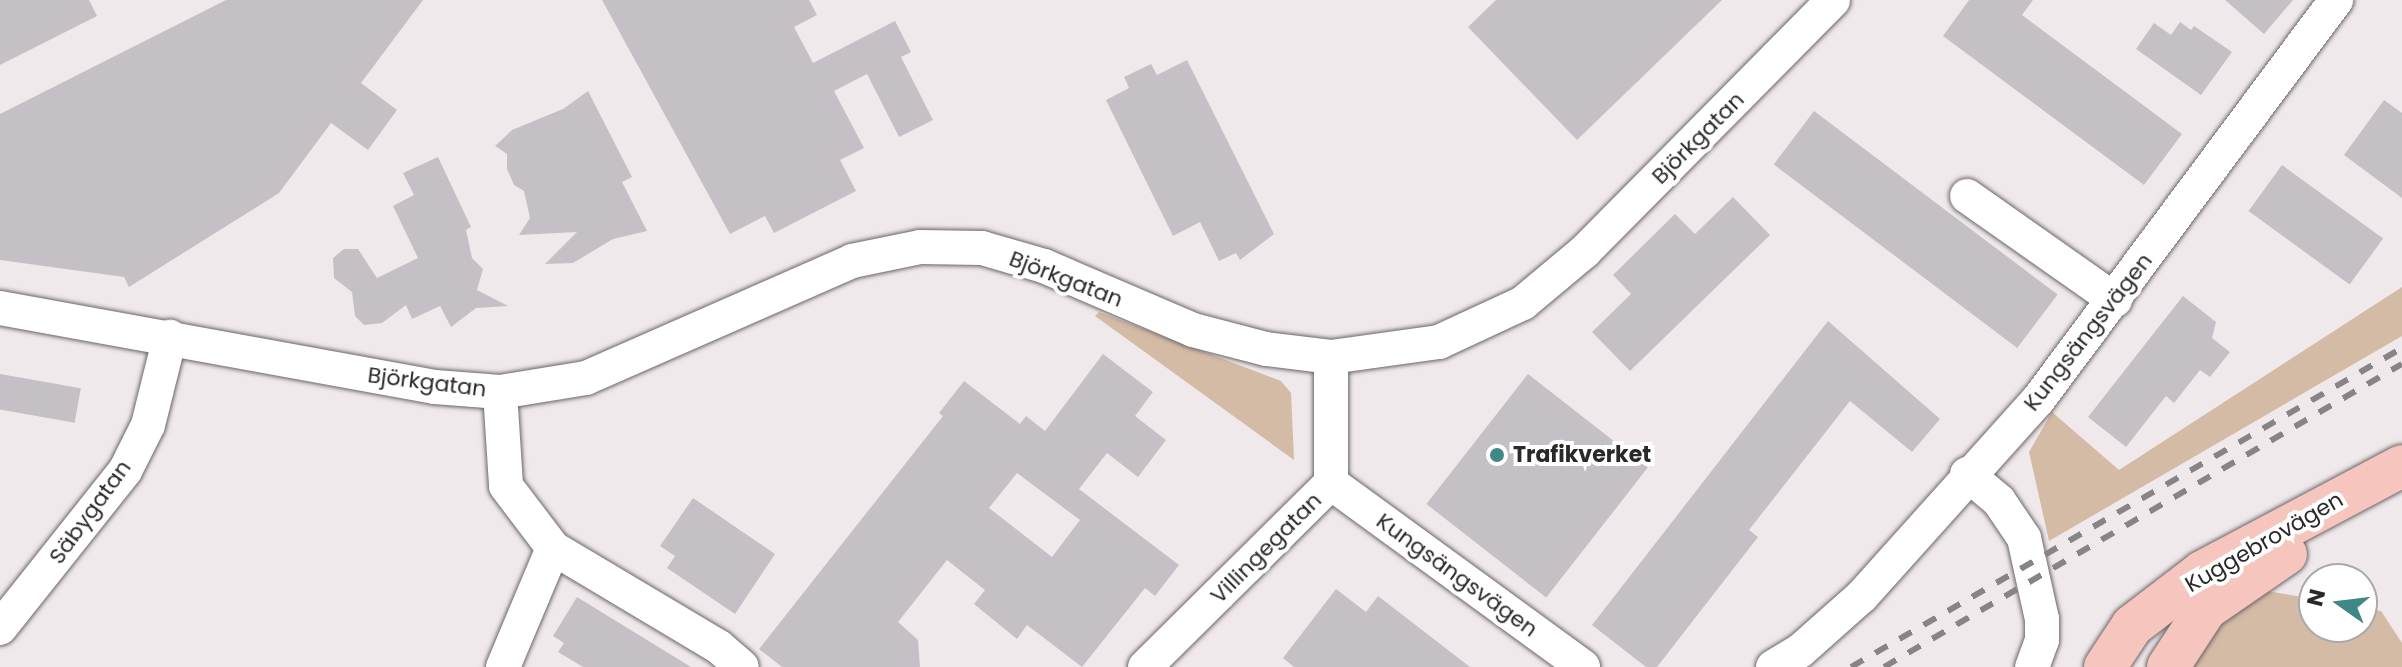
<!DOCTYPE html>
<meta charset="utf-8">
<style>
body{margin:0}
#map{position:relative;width:2402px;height:667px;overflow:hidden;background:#f0e9eb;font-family:Poppins,sans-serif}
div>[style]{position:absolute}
.green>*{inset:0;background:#d4bba6}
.building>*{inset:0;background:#c5c0c5;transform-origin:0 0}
.roads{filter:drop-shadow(0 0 2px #6c6667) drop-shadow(0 0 2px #6c6667)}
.minor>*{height:34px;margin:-17px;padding:0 17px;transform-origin:17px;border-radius:17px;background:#fff}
.major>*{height:42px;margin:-21px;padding:0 21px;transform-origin:21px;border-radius:21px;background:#f5c5be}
.rail>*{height:6px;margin-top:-3px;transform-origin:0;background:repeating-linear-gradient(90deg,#888384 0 14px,transparent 0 28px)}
.dots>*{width:22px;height:22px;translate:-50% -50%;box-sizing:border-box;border:4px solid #fff;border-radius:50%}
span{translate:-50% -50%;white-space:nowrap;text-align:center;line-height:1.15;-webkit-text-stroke:8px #fff;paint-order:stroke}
.street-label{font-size:22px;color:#2b2829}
.poi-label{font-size:22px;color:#2b2829;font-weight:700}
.left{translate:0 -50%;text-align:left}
.north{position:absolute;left:2298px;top:563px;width:80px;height:80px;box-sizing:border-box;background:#fff;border:2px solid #aaa9a9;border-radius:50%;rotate:284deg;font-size:22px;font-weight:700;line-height:32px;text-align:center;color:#2b2829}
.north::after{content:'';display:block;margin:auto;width:28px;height:36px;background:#408886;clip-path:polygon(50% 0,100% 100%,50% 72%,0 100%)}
</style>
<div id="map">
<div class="green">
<i style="clip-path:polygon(2402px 287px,2402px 336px,2049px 541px,2029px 452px,2052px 412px,2119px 470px)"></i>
<i style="clip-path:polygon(1099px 312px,1281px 381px,1291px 393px,1294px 460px,1095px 316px)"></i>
<i style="clip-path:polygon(2249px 588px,2314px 599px,2314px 627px,2362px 627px,2362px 608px,2381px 611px,2402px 643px,2402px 667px,2184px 667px)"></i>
</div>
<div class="building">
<i style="clip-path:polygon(0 0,89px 0,97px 16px,0 65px)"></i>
<i style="clip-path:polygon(226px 0,423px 0,361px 83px,397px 110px,368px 150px,331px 123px,279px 193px,129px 287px,124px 277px,0 260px,0 114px)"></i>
<i style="clip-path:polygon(602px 0,809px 0,817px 15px,794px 27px,813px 63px,895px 21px,911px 52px,901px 57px,933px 120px,899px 137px,867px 74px,834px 91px,864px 148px,840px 160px,856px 191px,774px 233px,765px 216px,730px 234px)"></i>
<i style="clip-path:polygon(1496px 0,1722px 0,1577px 140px,1468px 27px)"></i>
<i style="clip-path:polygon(1969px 0,2033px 0,2022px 15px,2182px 134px,2144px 185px,1943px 36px)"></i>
<i style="clip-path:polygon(2225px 0,2293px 0,2264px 34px)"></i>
<i style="clip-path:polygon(2180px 22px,2191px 30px,2194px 26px,2232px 52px,2201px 95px,2136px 49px,2154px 23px,2171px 35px)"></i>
<i style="clip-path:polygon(1187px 60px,1274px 234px,1240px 260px,1236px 253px,1219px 261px,1200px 222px,1173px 236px,1106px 100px,1129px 88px,1124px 77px,1151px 64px,1157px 75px)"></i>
<i style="clip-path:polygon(588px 91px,632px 177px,622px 182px,647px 231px,613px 239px,573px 263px,545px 264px,577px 232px,519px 235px,530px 218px,524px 191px,514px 185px,507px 169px,507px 154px,495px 146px,512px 130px,563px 109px)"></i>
<i style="clip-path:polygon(2384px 100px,2402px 113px,2402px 198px,2344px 155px)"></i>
<i style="left:1814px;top:111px;width:305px;height:67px;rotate:37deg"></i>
<i style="clip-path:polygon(438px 157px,471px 227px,466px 230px,472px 258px,483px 269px,477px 290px,508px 306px,476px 308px,451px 327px,440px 306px,412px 319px,406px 305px,382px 323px,364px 325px,355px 316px,352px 292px,334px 278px,333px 258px,344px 249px,358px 249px,377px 278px,418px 258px,393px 206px,414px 195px,403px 173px)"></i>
<i style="left:2282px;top:165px;width:125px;height:57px;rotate:36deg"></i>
<i style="clip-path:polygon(1733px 197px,1770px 235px,1630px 371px,1592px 332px,1631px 294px,1613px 275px,1675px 214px,1695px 234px)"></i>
<i style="clip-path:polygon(2183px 296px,2216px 322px,2212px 338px,2230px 352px,2210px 377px,2200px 370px,2174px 403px,2166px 396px,2126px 447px,2088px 417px)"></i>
<i style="clip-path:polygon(1828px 321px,1940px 419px,1912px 452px,1850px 401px,1749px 530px,1758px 537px,1657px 667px,1646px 667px,1592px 625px)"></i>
<i style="clip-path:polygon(evenodd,1103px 354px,1153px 392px,1135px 416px,1166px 440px,1138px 477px,1107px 453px,1079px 489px,1179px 565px,1155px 596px,1145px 588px,1082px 667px,1027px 625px,1017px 639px,974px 604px,985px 590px,947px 560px,898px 622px,918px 640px,920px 667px,782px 667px,759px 649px,943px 416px,939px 413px,964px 381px,1020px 424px,1026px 416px,1045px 431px,1103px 354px,1017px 473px,1080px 520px,1052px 557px,989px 508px,1017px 473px)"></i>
<i style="left:0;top:374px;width:82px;height:35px;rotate:10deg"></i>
<i style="left:1528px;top:374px;width:152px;height:165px;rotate:38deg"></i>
<i style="clip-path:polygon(693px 498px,775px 554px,735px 614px,667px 568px,675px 556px,660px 546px)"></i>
<i style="clip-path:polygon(1336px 589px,1366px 612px,1378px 596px,1470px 667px,1294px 667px,1283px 658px)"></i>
<i style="clip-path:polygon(577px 597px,691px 667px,583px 667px,558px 652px,564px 643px,553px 636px)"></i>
</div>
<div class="roads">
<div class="minor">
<i style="left:1967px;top:196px;width:181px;rotate:35.1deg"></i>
<i style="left:0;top:308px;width:442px;rotate:10.3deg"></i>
<i style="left:435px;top:387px;width:65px;rotate:4.4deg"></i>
<i style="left:500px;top:392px;width:87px;rotate:-9.2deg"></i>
<i style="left:586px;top:378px;width:291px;rotate:-23.7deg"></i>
<i style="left:852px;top:261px;width:69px;rotate:-11.6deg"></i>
<i style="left:920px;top:247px;width:62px;rotate:0.9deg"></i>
<i style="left:982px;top:248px;width:65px;rotate:16.2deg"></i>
<i style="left:1044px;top:266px;width:162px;rotate:23.2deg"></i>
<i style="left:1193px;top:330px;width:75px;rotate:14.6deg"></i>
<i style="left:1266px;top:349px;width:65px;rotate:7deg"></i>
<i style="left:1331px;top:357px;width:109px;rotate:-7.9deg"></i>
<i style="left:1439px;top:342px;width:93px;rotate:-24.9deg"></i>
<i style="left:1523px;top:303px;width:80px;rotate:-39.9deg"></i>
<i style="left:1584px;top:252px;width:354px;rotate:-45.3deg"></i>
<i style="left:500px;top:392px;width:94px;rotate:86.3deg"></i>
<i style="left:506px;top:486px;width:78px;rotate:52.8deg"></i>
<i style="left:553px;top:548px;width:193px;rotate:30.8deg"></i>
<i style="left:719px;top:647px;width:30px;rotate:41deg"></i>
<i style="left:1967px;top:474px;width:42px;rotate:40.2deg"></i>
<i style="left:1999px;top:501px;width:45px;rotate:56deg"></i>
<i style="left:2024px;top:538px;width:83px;rotate:77.5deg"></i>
<i style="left:2042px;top:619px;width:21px;rotate:90deg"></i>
<i style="left:2042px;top:640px;width:29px;rotate:110deg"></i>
<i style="left:1331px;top:483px;width:312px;rotate:36.1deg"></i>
<i style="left:0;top:628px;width:201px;rotate:-51.5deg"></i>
<i style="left:125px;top:471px;width:51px;rotate:-63.4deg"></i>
<i style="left:148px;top:425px;width:91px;rotate:-76deg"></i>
<i style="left:503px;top:667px;width:129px;rotate:-67.2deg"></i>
<i style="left:1145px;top:667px;width:262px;rotate:-44.7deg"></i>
<i style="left:1331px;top:483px;width:126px;rotate:-90deg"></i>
<i style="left:1773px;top:667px;width:31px;rotate:-31deg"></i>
<i style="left:1800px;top:651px;width:83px;rotate:-41.6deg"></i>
<i style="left:1862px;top:596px;width:263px;rotate:-48.1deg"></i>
<i style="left:2038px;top:400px;width:499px;rotate:-53.3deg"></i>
</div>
<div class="major">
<i style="left:2105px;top:667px;width:49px;rotate:-56.6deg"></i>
<i style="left:2132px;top:626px;width:88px;rotate:-37.6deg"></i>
<i style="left:2202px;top:572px;width:226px;rotate:-27.9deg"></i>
<i style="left:2168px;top:667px;width:69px;rotate:-56.8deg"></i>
<i style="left:2206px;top:609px;width:97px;rotate:-34.5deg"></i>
</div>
</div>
<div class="rail">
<i style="left:1851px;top:667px;width:637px;rotate:-30.07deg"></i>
<i style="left:1884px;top:667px;width:600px;rotate:-30.33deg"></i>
</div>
<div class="dots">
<i style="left:1497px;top:455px;background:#408886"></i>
</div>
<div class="street-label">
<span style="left:1698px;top:138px;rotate:-45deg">Björkgatan</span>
<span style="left:1066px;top:279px;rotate:21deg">Björkgatan</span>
<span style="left:2088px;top:332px;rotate:-52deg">Kungsängsvägen</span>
<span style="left:427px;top:382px;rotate:7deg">Björkgatan</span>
<span style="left:90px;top:512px;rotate:-54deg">Säbygatan</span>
<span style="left:2264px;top:542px;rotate:-30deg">Kuggebrovägen</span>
<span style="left:1266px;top:548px;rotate:-45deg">Villingegatan</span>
<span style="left:1457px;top:575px;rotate:36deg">Kungsängsvägen</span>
</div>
<div class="poi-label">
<span class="left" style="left:1513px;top:455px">Trafikverket</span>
</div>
<div class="north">N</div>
</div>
